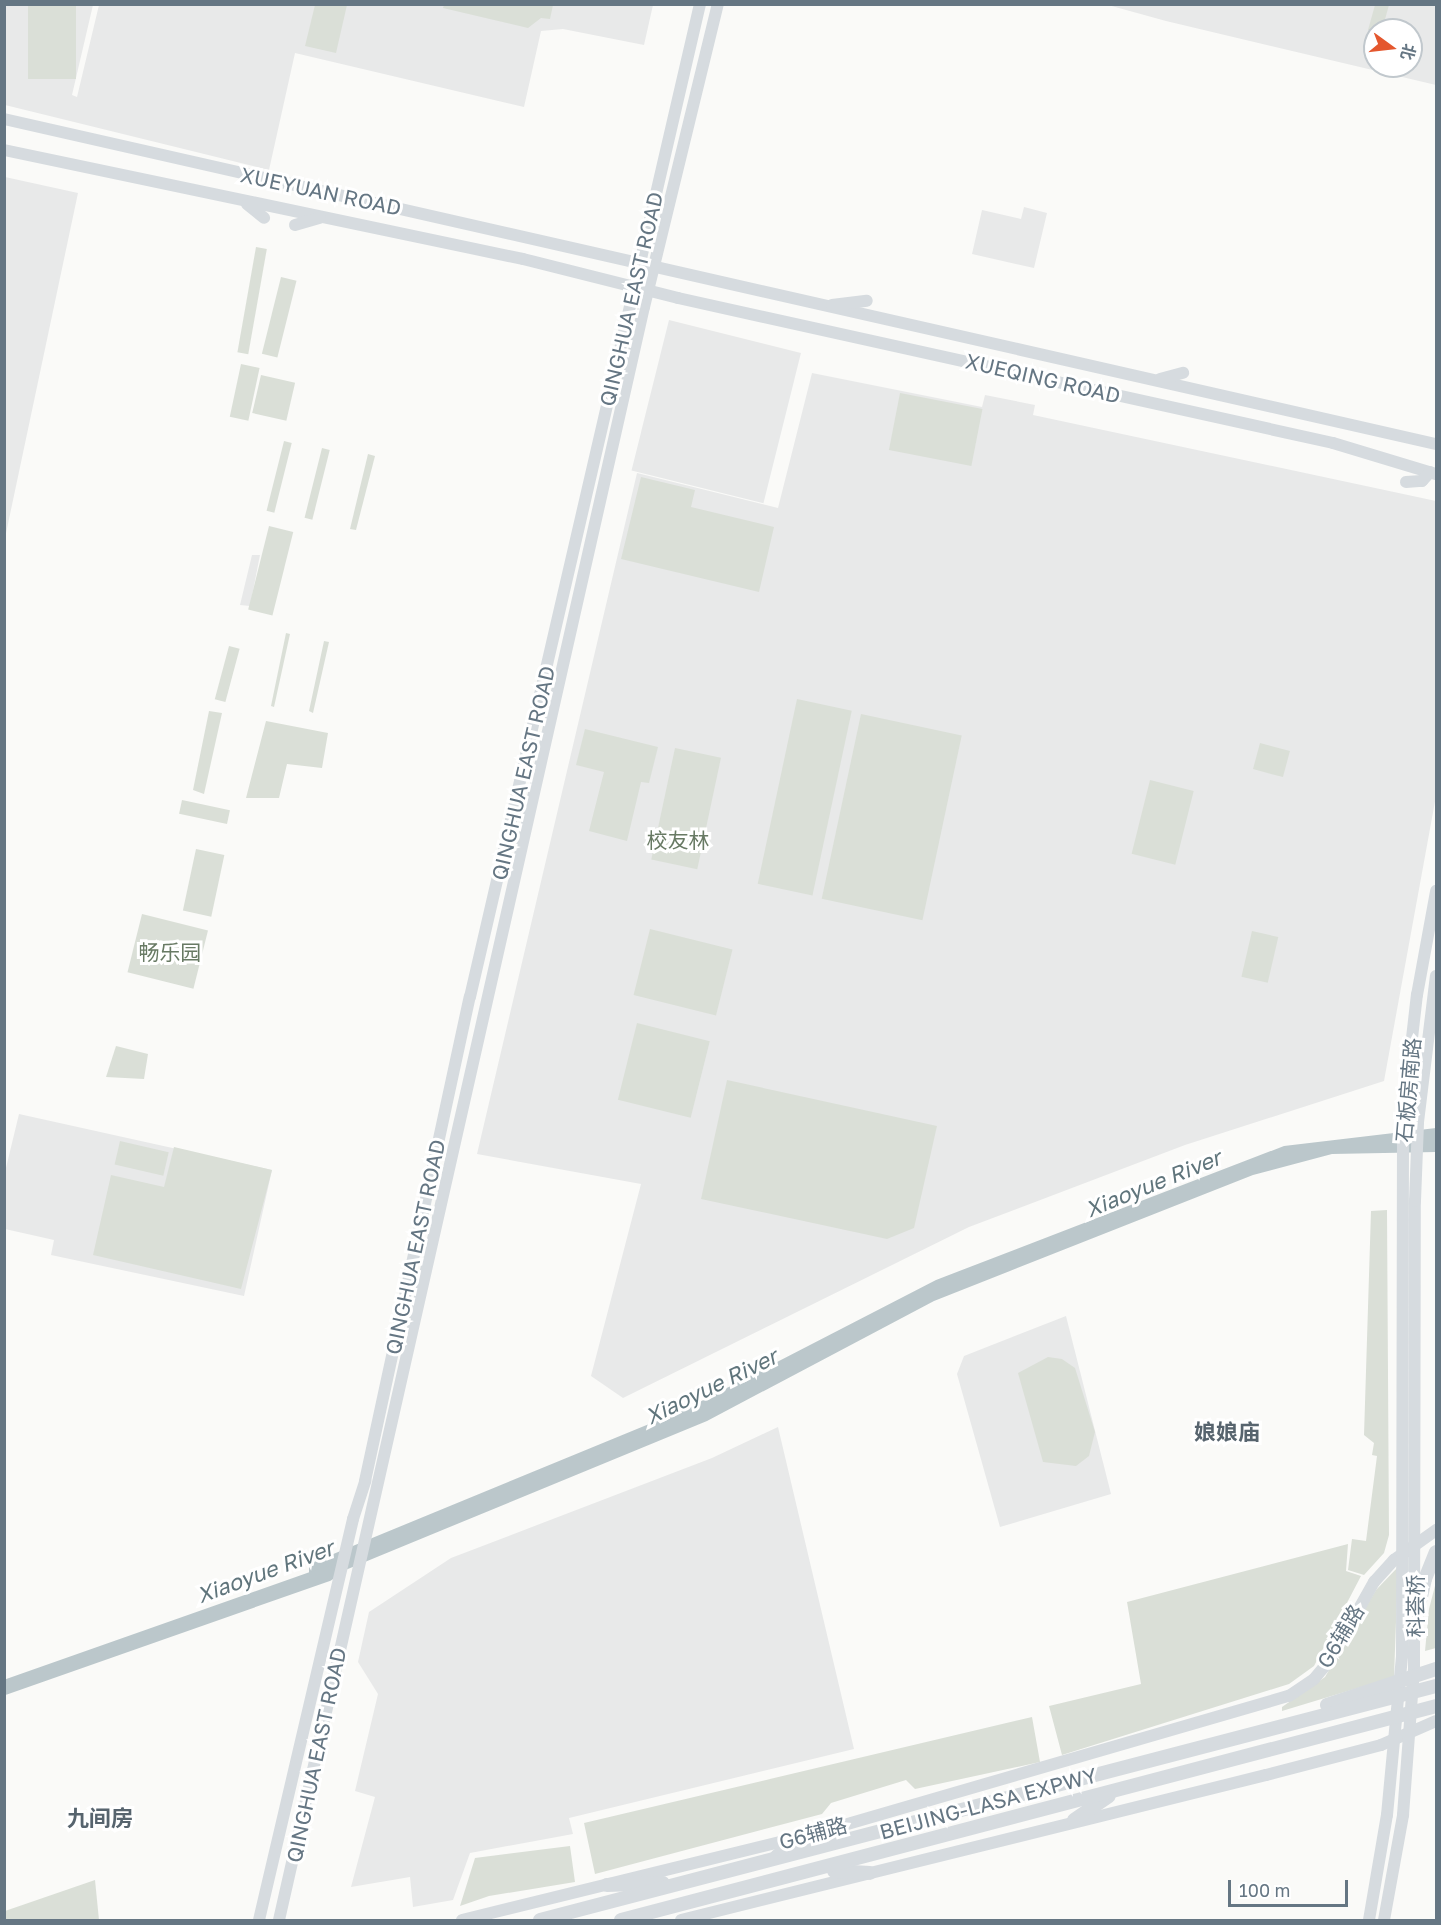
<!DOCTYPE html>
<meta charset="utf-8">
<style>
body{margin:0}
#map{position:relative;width:1441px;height:1925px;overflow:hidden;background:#fafaf8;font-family:"Golos Text","Noto Sans SC",sans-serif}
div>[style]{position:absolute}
.built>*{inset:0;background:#e8e9e9;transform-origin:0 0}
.green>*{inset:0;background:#dadfd7;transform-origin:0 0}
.water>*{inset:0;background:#bbc7cb}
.river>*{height:15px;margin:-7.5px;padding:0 7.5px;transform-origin:7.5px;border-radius:7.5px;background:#bbc7cb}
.major>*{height:12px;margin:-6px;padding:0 6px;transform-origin:6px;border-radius:6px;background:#d6dbdf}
.highway>*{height:14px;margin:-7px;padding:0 7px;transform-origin:7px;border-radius:7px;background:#d6dbdf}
span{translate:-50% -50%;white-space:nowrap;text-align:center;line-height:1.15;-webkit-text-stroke:6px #fff;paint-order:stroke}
.street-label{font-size:21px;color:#657683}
.park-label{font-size:21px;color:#687a64}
.water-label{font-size:22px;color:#60757c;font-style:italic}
.neighbourhood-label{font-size:22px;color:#57646e;font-weight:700}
.frame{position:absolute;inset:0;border:6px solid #657683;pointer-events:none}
.north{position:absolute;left:1363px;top:18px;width:60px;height:60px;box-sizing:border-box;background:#fff;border:2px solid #c1c8cd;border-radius:50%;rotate:105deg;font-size:16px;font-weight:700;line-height:24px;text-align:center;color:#657683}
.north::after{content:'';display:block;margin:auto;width:21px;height:27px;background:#e4572e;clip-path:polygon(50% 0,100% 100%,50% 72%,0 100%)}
.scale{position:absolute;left:1228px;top:1880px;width:120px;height:27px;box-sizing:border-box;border:3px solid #657683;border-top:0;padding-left:8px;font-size:18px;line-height:21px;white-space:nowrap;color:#657683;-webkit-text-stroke:4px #fff;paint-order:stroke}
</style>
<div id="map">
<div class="built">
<i style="clip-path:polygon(4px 5px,93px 5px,72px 95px,77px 97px,99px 5px,653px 5px,644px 45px,563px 29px,541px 31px,524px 107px,295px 53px,269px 170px,5px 105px)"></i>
<i style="clip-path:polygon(evenodd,1108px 5px,1436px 5px,1436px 85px,1166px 21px,1108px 5px,1375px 30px,1411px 30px,1411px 66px,1375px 66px,1375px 30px)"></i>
<i style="clip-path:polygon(5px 177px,78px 193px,5px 538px,4px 177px)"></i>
<i style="clip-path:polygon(1024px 207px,1047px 213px,1034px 268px,972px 254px,982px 210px,1021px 219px)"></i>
<i style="left:669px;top:320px;width:136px;height:155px;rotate:14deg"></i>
<i style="clip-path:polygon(812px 373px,982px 407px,985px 395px,1035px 405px,1033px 415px,1436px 501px,1436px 796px,1384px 1081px,1185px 1145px,969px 1227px,623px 1398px,591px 1376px,641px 1184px,477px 1154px,637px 473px,778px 508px)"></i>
<i style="clip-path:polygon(252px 555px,260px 555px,250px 606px,240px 605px)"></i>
<i style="clip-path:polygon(19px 1114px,272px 1170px,244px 1296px,51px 1255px,54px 1240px,5px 1229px,5px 1172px)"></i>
<i style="clip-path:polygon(1066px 1316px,1111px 1494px,1000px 1527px,957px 1374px,964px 1356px)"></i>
<i style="clip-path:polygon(778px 1427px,854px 1749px,569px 1818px,573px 1834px,470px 1853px,453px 1900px,413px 1907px,410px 1877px,351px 1887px,375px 1797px,355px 1791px,378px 1694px,358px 1662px,369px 1612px,451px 1558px,712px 1458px)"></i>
</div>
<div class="green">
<i style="left:28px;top:5px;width:48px;height:74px"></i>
<i style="clip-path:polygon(315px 5px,347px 5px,336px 53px,305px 46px)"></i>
<i style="clip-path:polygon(444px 5px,553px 4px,553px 5px,550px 19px,541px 18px,528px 28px,443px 8px)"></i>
<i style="clip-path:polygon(1375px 5px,1389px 5px,1382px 30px,1375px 31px,1368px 30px)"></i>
<i style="left:256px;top:247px;width:11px;height:107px;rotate:10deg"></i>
<i style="left:281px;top:277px;width:16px;height:79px;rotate:14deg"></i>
<i style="left:241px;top:364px;width:19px;height:54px;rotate:12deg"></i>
<i style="left:261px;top:375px;width:35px;height:39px;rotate:13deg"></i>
<i style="left:900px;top:393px;width:84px;height:58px;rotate:11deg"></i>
<i style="left:284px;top:441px;width:8px;height:72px;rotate:14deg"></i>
<i style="left:322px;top:448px;width:8px;height:72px;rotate:14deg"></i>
<i style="clip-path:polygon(368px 454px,375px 456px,356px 530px,350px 529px)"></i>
<i style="clip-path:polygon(641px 477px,695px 490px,691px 507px,774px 527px,759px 592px,621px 559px)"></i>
<i style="left:269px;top:526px;width:25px;height:86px;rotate:14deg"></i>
<i style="clip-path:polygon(286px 633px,290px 634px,274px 707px,271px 706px)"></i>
<i style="clip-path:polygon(324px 641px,329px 642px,313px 713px,309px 711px)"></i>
<i style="left:229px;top:646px;width:11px;height:55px;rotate:15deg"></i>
<i style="left:797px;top:699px;width:56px;height:189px;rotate:12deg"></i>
<i style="clip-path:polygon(209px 711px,222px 713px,204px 794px,193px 790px)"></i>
<i style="left:861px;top:714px;width:103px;height:189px;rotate:12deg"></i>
<i style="clip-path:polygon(266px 721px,328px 733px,322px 768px,287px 764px,279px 798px,246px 798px)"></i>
<i style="clip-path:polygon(585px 729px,658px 747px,649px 783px,641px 782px,627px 841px,589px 831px,604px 772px,576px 765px)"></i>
<i style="left:1260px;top:743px;width:31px;height:27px;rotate:15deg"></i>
<i style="left:675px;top:748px;width:47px;height:114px;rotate:12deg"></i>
<i style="left:1150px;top:780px;width:45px;height:76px;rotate:14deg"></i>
<i style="left:182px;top:800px;width:49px;height:14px;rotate:12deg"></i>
<i style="left:196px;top:849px;width:29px;height:63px;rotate:12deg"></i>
<i style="left:142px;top:914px;width:68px;height:60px;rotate:14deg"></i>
<i style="left:650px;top:929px;width:85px;height:68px;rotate:14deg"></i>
<i style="left:1252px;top:931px;width:27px;height:47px;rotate:13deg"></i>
<i style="left:637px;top:1023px;width:75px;height:79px;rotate:14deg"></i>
<i style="clip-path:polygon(116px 1046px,148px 1054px,144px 1079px,106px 1077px)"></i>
<i style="clip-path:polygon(727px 1080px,937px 1126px,914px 1228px,887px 1239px,701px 1199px)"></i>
<i style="left:120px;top:1141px;width:50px;height:24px;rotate:13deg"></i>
<i style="clip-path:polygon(174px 1147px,272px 1170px,241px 1289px,93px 1255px,111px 1175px,164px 1187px)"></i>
<i style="clip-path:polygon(1387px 1210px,1389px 1535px,1384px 1553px,1364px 1575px,1348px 1570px,1352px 1539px,1366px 1541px,1377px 1456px,1372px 1455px,1374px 1443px,1364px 1435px,1371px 1211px)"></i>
<i style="clip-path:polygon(1048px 1357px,1062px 1359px,1075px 1368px,1095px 1432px,1089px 1456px,1076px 1466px,1043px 1462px,1018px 1373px)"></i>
<i style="clip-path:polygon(1348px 1544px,1346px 1571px,1361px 1576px,1314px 1666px,1289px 1684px,1062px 1755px,1049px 1706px,1141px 1684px,1127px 1602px)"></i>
<i style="clip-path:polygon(1398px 1567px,1394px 1677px,1282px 1711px,1282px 1707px,1325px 1677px,1376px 1590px)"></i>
<i style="clip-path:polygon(1436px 1582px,1436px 1648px,1425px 1651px,1429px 1609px)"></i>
<i style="clip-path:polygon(1032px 1717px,1040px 1762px,915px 1789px,906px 1780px,831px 1803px,822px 1814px,595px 1874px,584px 1823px)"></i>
<i style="clip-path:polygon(570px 1846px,575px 1882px,489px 1896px,460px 1906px,475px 1858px)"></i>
<i style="clip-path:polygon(95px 1880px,99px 1920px,5px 1920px,5px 1911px)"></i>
</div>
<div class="water">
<i style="clip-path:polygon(1436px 1128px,1436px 1152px,1332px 1154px,1253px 1175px,934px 1301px,707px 1421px,309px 1585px,309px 1564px,688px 1408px,936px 1280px,1284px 1146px)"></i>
</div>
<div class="river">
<i style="left:4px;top:1687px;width:343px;rotate:-19.4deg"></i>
</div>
<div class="major">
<i style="left:4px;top:119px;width:1468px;rotate:12.79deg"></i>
<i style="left:4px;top:150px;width:530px;rotate:11.86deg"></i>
<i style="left:523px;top:259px;width:160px;rotate:14.1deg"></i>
<i style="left:678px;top:298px;width:671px;rotate:12.48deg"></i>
<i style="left:1333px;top:443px;width:108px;rotate:16.8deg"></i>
<i style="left:247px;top:204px;width:22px;rotate:39deg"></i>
<i style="left:295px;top:225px;width:26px;rotate:-16deg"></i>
<i style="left:832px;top:305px;width:35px;rotate:-7deg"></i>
<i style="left:1160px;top:379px;width:24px;rotate:-15deg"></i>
<i style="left:1406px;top:482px;width:16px;rotate:-4deg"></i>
<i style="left:1422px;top:481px;width:12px;rotate:-48deg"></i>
<i style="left:259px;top:1920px;width:412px;rotate:-76.8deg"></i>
<i style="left:353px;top:1519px;width:40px;rotate:-72deg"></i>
<i style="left:365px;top:1481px;width:495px;rotate:-77.8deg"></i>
<i style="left:470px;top:997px;width:1019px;rotate:-76.96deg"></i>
<i style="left:279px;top:1920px;width:1654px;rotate:-77.25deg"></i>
<i style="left:644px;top:307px;width:312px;rotate:-76.3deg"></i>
<i style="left:462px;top:1920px;width:369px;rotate:-13.8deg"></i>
<i style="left:820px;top:1832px;width:488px;rotate:-16.2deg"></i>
<i style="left:1289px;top:1696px;width:30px;rotate:-34deg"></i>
<i style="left:1314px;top:1679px;width:25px;rotate:-50deg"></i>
<i style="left:1330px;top:1660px;width:90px;rotate:-60.6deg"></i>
<i style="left:1374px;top:1582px;width:30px;rotate:-48deg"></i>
<i style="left:1394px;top:1560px;width:52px;rotate:-35.5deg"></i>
<i style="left:681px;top:1920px;width:603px;rotate:-13.92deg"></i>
<i style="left:1266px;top:1775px;width:119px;rotate:-14.6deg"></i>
<i style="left:1381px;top:1745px;width:60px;rotate:-23.6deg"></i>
<i style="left:1369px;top:1920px;width:107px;rotate:-80.3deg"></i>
<i style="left:1387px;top:1815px;width:160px;rotate:-84.6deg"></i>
<i style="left:1402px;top:1656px;width:539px;rotate:-89.89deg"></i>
<i style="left:1403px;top:1117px;width:123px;rotate:-83.5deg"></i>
<i style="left:1417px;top:995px;width:106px;rotate:-79.6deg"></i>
<i style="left:1384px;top:1920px;width:107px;rotate:-79.7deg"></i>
<i style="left:1403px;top:1815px;width:146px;rotate:-85.7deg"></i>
<i style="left:1414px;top:1669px;width:468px;rotate:-89.9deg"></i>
<i style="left:1415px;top:1201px;width:79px;rotate:-87.8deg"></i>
<i style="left:1418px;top:1122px;width:147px;rotate:-83deg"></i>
</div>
<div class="highway">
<i style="left:1415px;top:1623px;width:45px;rotate:-77.2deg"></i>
<i style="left:1425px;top:1579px;width:29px;rotate:-68deg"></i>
<i style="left:1327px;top:1705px;width:115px;rotate:-18.3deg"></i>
<i style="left:1074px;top:1820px;width:42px;rotate:-34.4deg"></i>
<i style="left:777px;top:1856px;width:34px;rotate:-37deg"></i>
<i style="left:834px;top:1871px;width:36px;rotate:3deg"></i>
<i style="left:607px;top:1885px;width:56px;rotate:-2deg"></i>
<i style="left:540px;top:1920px;width:926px;rotate:-14.64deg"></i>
<i style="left:621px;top:1920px;width:843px;rotate:-14.71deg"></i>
</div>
<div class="street-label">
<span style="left:321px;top:191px;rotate:12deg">XUEYUAN ROAD</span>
<span style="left:631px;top:299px;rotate:-77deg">QINGHUA EAST ROAD</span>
<span style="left:1043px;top:378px;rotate:13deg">XUEQING ROAD</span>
<span style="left:523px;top:773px;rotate:-77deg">QINGHUA EAST ROAD</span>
<span style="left:1408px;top:1090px;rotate:-85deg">石板房南路</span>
<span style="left:415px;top:1247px;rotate:-78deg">QINGHUA EAST ROAD</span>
<span style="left:1415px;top:1606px;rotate:-90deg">科荟桥</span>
<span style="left:1340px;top:1636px;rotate:-59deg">G6辅路</span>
<span style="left:316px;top:1755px;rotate:-78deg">QINGHUA EAST ROAD</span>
<span style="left:988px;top:1803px;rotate:-15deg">BEIJING-LASA EXPWY</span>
<span style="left:813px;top:1833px;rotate:-15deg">G6辅路</span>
</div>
<div class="park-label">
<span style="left:678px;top:840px">校友林</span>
<span style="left:170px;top:952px">畅乐园</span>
</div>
<div class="water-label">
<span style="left:1153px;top:1183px;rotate:-22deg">Xiaoyue River</span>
<span style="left:711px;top:1386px;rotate:-26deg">Xiaoyue River</span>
<span style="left:265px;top:1571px;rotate:-20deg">Xiaoyue River</span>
</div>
<div class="neighbourhood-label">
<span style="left:1227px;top:1432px">娘娘庙</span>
<span style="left:100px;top:1818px">九间房</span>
</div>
<div class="frame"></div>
<div class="north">北</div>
<div class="scale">100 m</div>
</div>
